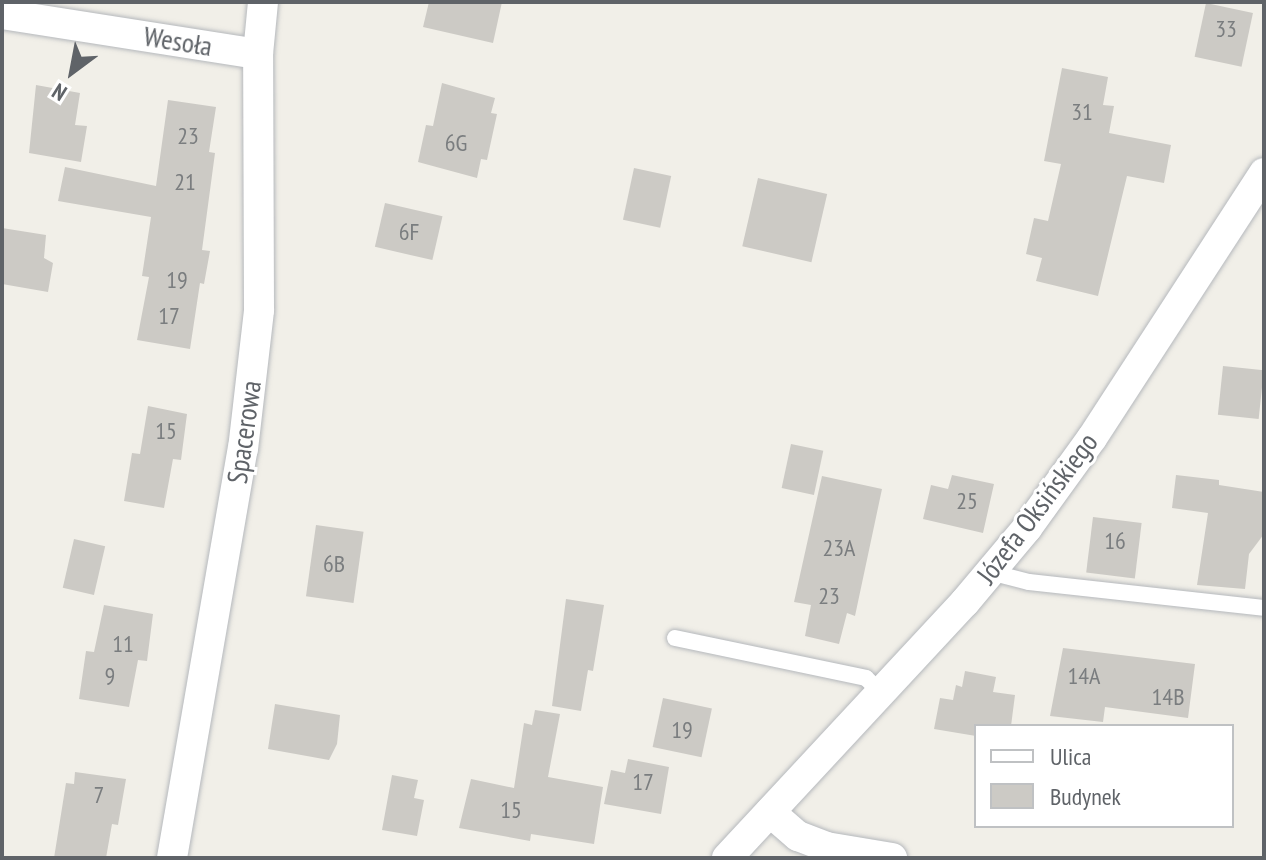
<!DOCTYPE html>
<meta charset="utf-8">
<style>
body{margin:0}
#map{position:relative;width:1266px;height:860px;overflow:hidden;background:#f1efe8;font-family:"PT Sans Narrow",sans-serif}
div>[style]{position:absolute}
.building>*{inset:0;background:#cccac5;transform-origin:0 0}
.roads{filter:drop-shadow(0 0 2px #b5b8bc) drop-shadow(0 0 2px #b5b8bc)}
.service>*{height:16px;margin:-8px;padding:0 8px;transform-origin:8px;border-radius:8px;background:#fff}
.minor>*{height:30px;margin:-15px;padding:0 15px;transform-origin:15px;border-radius:15px;background:#fff}
span{translate:-50% -50%;white-space:nowrap;text-align:center;line-height:1.15;-webkit-text-stroke:6px #fff;paint-order:stroke}
.number-label{font-size:24px;color:#7a7d7f}
.number-label span{-webkit-text-stroke-width:0}
.street-label{font-size:28px;color:#5f6368}
.frame{position:absolute;inset:0;border:4px solid #5f6368;pointer-events:none}
.legend{position:absolute;left:974px;top:724px;width:260px;height:104px;box-sizing:border-box;background:#fff;border:2px solid #bfc1c3;margin:0;padding:10px 14px;list-style:none;font-size:24px;color:#5f6368}
.legend li{display:flex;align-items:center;gap:16px;height:40px}
.legend b{width:40px;border:2px solid #bfc1c3}
.north{position:absolute;left:32px;top:32px;width:80px;height:80px;-webkit-text-stroke:6px #fff;paint-order:stroke;rotate:212deg;font-size:22px;font-weight:700;line-height:32px;text-align:center;color:#5f6368}
.north::after{content:'';display:block;margin:auto;width:28px;height:36px;background:#5f6368;clip-path:polygon(50% 0,100% 100%,50% 72%,0 100%)}
</style>
<div id="map">
<div class="building">
<i style="clip-path:polygon(429px 2px,502px 2px,493px 43px,423px 27px)"></i>
<i style="left:1206px;top:3px;width:48px;height:55px;rotate:12deg"></i>
<i style="clip-path:polygon(1062px 68px,1108px 77px,1103px 105px,1114px 106px,1109px 133px,1171px 145px,1164px 183px,1127px 176px,1098px 296px,1036px 281px,1042px 258px,1026px 254px,1034px 218px,1048px 221px,1061px 164px,1044px 161px)"></i>
<i style="clip-path:polygon(442px 83px,495px 98px,491px 113px,497px 114px,487px 160px,481px 159px,477px 178px,418px 162px,426px 125px,433px 126px)"></i>
<i style="clip-path:polygon(36px 85px,80px 93px,75px 125px,87px 126px,81px 162px,29px 153px)"></i>
<i style="clip-path:polygon(168px 100px,216px 107px,209px 152px,215px 153px,202px 250px,210px 251px,204px 284px,200px 283px,190px 349px,137px 340px,149px 277px,142px 276px,151px 217px,58px 201px,65px 167px,156px 186px)"></i>
<i style="left:634px;top:168px;width:38px;height:53px;rotate:12deg"></i>
<i style="left:758px;top:178px;width:71px;height:70px;rotate:13deg"></i>
<i style="left:385px;top:203px;width:59px;height:45px;rotate:13deg"></i>
<i style="clip-path:polygon(2px 228px,46px 235px,44px 258px,53px 263px,48px 292px,2px 284px)"></i>
<i style="left:1223px;top:366px;width:41px;height:49px;rotate:6deg"></i>
<i style="clip-path:polygon(148px 406px,187px 414px,181px 460px,173px 459px,164px 508px,124px 501px,132px 453px,140px 454px)"></i>
<i style="left:791px;top:444px;width:33px;height:45px;rotate:12deg"></i>
<i style="clip-path:polygon(952px 475px,994px 484px,983px 533px,923px 519px,931px 485px,948px 489px)"></i>
<i style="clip-path:polygon(1176px 475px,1219px 480px,1219px 485px,1264px 492px,1264px 534px,1249px 554px,1245px 589px,1197px 585px,1208px 513px,1172px 508px)"></i>
<i style="clip-path:polygon(822px 476px,882px 489px,855px 616px,847px 613px,839px 644px,805px 636px,811px 605px,794px 602px)"></i>
<i style="left:1093px;top:517px;width:49px;height:56px;rotate:7deg"></i>
<i style="left:316px;top:525px;width:48px;height:72px;rotate:8deg"></i>
<i style="left:74px;top:539px;width:32px;height:50px;rotate:13deg"></i>
<i style="clip-path:polygon(566px 599px,604px 605px,593px 671px,588px 670px,581px 711px,552px 706px)"></i>
<i style="clip-path:polygon(104px 605px,153px 614px,147px 661px,138px 660px,129px 707px,79px 699px,86px 651px,94px 652px)"></i>
<i style="clip-path:polygon(1063px 648px,1195px 664px,1188px 718px,1105px 707px,1103px 722px,1050px 716px)"></i>
<i style="clip-path:polygon(965px 671px,996px 677px,993px 692px,1015px 695px,1011px 726px,976px 726px,976px 736px,934px 729px,940px 698px,953px 700px,956px 685px,962px 687px)"></i>
<i style="left:663px;top:698px;width:50px;height:50px;rotate:12deg"></i>
<i style="clip-path:polygon(275px 704px,340px 715px,337px 744px,329px 760px,268px 749px)"></i>
<i style="clip-path:polygon(535px 710px,560px 714px,548px 777px,603px 787px,594px 844px,531px 834px,530px 841px,459px 828px,471px 779px,514px 788px,524px 723px,532px 725px)"></i>
<i style="clip-path:polygon(628px 759px,669px 767px,661px 814px,604px 804px,611px 770px,625px 773px)"></i>
<i style="clip-path:polygon(75px 772px,126px 779px,118px 825px,112px 824px,106px 858px,54px 858px,66px 783px,74px 784px)"></i>
<i style="clip-path:polygon(392px 775px,418px 780px,414px 798px,424px 800px,417px 836px,382px 830px)"></i>
</div>
<div class="roads">
<div class="service">
<i style="left:990px;top:572px;width:40px;rotate:14.4deg"></i>
<i style="left:1029px;top:582px;width:236px;rotate:6.3deg"></i>
<i style="left:675px;top:638px;width:195px;rotate:11.8deg"></i>
<i style="left:866px;top:678px;width:21px;rotate:45deg"></i>
</div>
<div class="minor">
<i style="left:2px;top:14px;width:259px;rotate:8.9deg"></i>
<i style="left:770px;top:812px;width:37px;rotate:41deg"></i>
<i style="left:798px;top:836px;width:30px;rotate:21deg"></i>
<i style="left:826px;top:847px;width:67px;rotate:9.5deg"></i>
<i style="left:172px;top:858px;width:415px;rotate:-80.2deg"></i>
<i style="left:243px;top:449px;width:140px;rotate:-83.4deg"></i>
<i style="left:259px;top:310px;width:256px;rotate:-90.2deg"></i>
<i style="left:258px;top:54px;width:52px;rotate:-84.5deg"></i>
<i style="left:727px;top:858px;width:350px;rotate:-47.1deg"></i>
<i style="left:965px;top:602px;width:97px;rotate:-50deg"></i>
<i style="left:1027px;top:528px;width:111px;rotate:-54.2deg"></i>
<i style="left:1092px;top:438px;width:316px;rotate:-57deg"></i>
</div>
</div>
<div class="number-label">
<span style="left:1226px;top:29px">33</span>
<span style="left:1082px;top:112px">31</span>
<span style="left:188px;top:136px">23</span>
<span style="left:456px;top:143px">6G</span>
<span style="left:185px;top:182px">21</span>
<span style="left:409px;top:232px">6F</span>
<span style="left:177px;top:280px">19</span>
<span style="left:169px;top:316px">17</span>
<span style="left:166px;top:431px">15</span>
<span style="left:967px;top:501px">25</span>
<span style="left:1115px;top:541px">16</span>
<span style="left:839px;top:548px">23A</span>
<span style="left:334px;top:564px">6B</span>
<span style="left:829px;top:596px">23</span>
<span style="left:123px;top:644px">11</span>
<span style="left:110px;top:676px">9</span>
<span style="left:1084px;top:676px">14A</span>
<span style="left:1168px;top:697px">14B</span>
<span style="left:682px;top:730px">19</span>
<span style="left:643px;top:782px">17</span>
<span style="left:99px;top:795px">7</span>
<span style="left:511px;top:810px">15</span>
</div>
<div class="street-label">
<span style="left:178px;top:41px;rotate:9deg">Wesoła</span>
<span style="left:244px;top:432px;rotate:-82deg">Spacerowa</span>
<span style="left:1037px;top:508px;rotate:-53deg">Józefa Oksińskiego</span>
</div>
<div class="frame"></div>
<ul class="legend">
<li><b style="height:10px;background:#fff"></b>Ulica</li>
<li><b style="height:22px;background:#cccac5"></b>Budynek</li>
</ul>
<div class="north">N</div>
</div>
